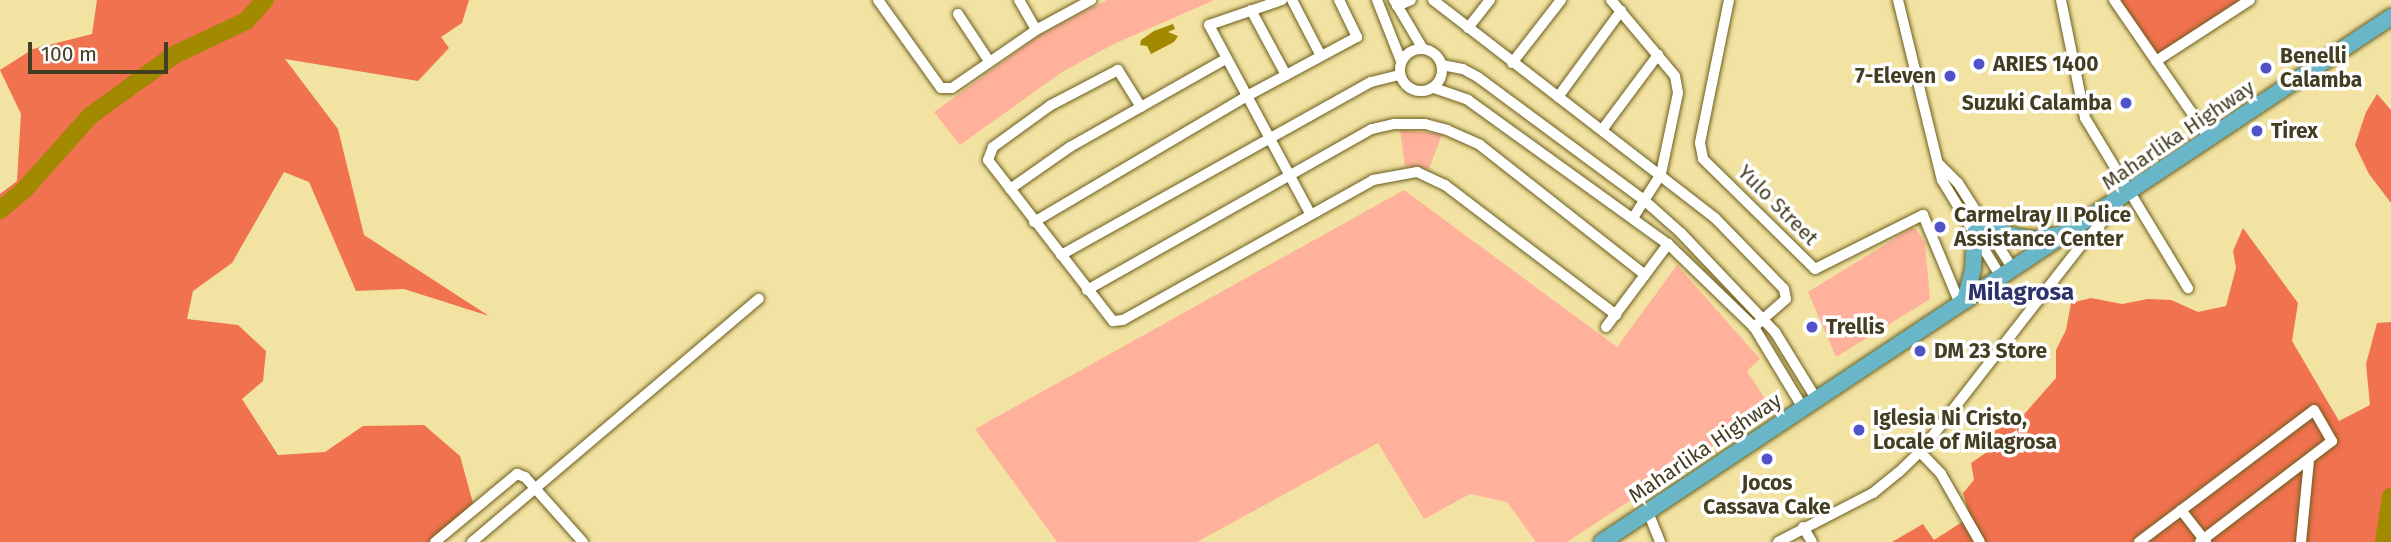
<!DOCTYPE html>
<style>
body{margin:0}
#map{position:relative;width:2391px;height:542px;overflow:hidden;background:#f2e3a2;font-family:"Fira Sans",sans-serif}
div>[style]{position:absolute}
.green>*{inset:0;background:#ffb19b}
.forest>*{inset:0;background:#f0724e}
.water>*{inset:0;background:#a18900}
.river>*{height:18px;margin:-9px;padding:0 9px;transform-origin:9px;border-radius:9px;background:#a18900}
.roads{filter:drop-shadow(0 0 2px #6b5d1c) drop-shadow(0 0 2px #6b5d1c)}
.minor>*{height:10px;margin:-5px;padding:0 5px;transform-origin:5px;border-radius:5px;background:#fff}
.minor>.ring{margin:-5px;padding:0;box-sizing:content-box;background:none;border:10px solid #fff;border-radius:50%}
.trunk>*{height:16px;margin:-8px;padding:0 8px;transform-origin:8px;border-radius:8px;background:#68b6c8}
.dots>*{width:19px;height:19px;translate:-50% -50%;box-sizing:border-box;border:4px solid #fff;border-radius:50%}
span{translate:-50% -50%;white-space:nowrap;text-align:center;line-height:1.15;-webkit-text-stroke:7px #fff;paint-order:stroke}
.poi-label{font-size:21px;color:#433d22;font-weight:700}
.left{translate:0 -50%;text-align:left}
.right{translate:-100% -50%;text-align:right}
.street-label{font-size:21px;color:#433d22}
.quarter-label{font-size:24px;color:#2d326c;font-weight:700}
.scale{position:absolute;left:28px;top:42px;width:140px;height:32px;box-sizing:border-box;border:4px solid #433d22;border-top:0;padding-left:9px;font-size:21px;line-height:24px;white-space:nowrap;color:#433d22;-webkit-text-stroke:5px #fff;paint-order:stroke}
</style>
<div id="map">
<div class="green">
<i style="clip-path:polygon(1107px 0,1214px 0,1114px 44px,1062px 72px,960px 145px,934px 112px,1040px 35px)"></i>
<i style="clip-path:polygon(1400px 130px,1442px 134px,1429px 169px,1405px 166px)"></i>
<i style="clip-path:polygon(1404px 190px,1617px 347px,1677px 265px,1760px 359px,1747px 371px,1769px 405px,1715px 445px,1567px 542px,1536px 542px,1507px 502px,1470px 494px,1424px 519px,1378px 443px,1197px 542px,1057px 542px,975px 429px)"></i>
<i style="clip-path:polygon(1912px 228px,1916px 229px,1925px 243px,1930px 299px,1836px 357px,1808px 292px)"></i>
</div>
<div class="forest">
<i style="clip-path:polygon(97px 0,469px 0,462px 23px,441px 37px,449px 48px,418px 81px,285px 59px,338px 129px,364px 235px,489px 316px,404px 289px,356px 291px,309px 182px,284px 172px,232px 263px,193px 291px,187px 319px,238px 325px,266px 351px,263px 381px,242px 399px,278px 455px,325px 452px,363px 426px,424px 425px,460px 456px,473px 503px,430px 542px,0 542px,0 194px,17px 181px,21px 114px,0 70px,33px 49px,92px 34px)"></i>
<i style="clip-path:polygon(2114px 0,2247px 0,2158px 59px)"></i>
<i style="clip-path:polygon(2377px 94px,2391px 110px,2391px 203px,2369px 174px,2355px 145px,2366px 112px)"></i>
<i style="clip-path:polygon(2243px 228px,2298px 303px,2292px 341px,2339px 421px,2370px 405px,2366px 364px,2377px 323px,2391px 322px,2391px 542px,1892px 542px,1923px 524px,1934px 540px,1970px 517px,1963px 493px,1974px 480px,1971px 463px,1996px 446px,1988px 434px,2020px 419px,2056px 378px,2056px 350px,2066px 330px,2071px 303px,2091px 298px,2122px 304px,2148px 299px,2171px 300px,2198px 312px,2226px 306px,2236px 268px,2233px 251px)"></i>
</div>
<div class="water">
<i style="clip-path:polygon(1173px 24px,1175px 29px,1168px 32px,1178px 36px,1174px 42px,1151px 54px,1147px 46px,1140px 45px,1141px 40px,1154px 31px)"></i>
</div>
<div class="river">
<i style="left:0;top:210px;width:33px;rotate:-40deg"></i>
<i style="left:25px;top:189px;width:98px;rotate:-48.3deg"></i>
<i style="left:90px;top:116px;width:104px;rotate:-36deg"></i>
<i style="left:174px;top:55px;width:80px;rotate:-25.3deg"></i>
<i style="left:246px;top:21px;width:28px;rotate:-48deg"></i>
<i style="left:2384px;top:542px;width:46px;rotate:-81.2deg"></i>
</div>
<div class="roads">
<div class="minor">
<i style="left:878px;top:0;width:108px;rotate:54.4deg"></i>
<i style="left:941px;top:88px;width:11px"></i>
<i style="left:952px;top:88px;width:102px;rotate:-34.6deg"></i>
<i style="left:1036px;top:30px;width:63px;rotate:-28.6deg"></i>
<i style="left:1019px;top:0;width:34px;rotate:60deg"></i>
<i style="left:1282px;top:0;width:77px;rotate:161.1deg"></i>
<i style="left:1209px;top:25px;width:213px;rotate:61.8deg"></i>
<i style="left:1292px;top:0;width:63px;rotate:62.6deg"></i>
<i style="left:1377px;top:0;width:66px;rotate:68.5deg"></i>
<i style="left:1394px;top:0;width:57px;rotate:59.4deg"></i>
<i style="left:1433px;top:0;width:356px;rotate:37.7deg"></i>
<i style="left:1715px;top:218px;width:99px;rotate:45.8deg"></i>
<i style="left:1784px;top:289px;width:10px;rotate:79deg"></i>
<i style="left:1786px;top:299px;width:43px;rotate:138.8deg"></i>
<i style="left:1611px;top:0;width:99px;rotate:49.9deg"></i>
<i style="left:1675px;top:76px;width:17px;rotate:80deg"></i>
<i style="left:1678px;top:93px;width:83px;rotate:101.9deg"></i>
<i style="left:1661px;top:174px;width:52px;rotate:122.5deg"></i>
<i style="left:1729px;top:0;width:146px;rotate:101.5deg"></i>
<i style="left:1700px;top:143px;width:16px;rotate:79deg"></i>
<i style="left:1703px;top:159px;width:157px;rotate:44.5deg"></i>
<i style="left:1815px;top:269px;width:121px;rotate:-26.6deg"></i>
<i style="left:1923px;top:215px;width:96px;rotate:67.4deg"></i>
<i style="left:1898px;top:0;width:185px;rotate:76.3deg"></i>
<i style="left:1942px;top:180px;width:114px;rotate:58.7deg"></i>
<i style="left:2061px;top:0;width:120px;rotate:78.5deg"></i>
<i style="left:2085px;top:118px;width:199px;rotate:58.8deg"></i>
<i style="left:2114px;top:0;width:169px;rotate:55.4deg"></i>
<i style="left:1397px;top:6px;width:15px;rotate:-23deg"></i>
<i style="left:1251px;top:10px;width:74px;rotate:61.7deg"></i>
<i style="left:958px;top:14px;width:56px;rotate:56.6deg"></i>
<i style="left:1468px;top:28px;width:36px;rotate:-52deg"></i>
<i class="ring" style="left:1400px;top:49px;width:32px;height:32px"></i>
<i style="left:2156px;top:61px;width:112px;rotate:-33deg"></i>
<i style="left:1512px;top:63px;width:80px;rotate:-52.1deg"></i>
<i style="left:1442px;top:65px;width:21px;rotate:11deg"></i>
<i style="left:1463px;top:69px;width:18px;rotate:29deg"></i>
<i style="left:1479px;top:78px;width:207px;rotate:36.5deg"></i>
<i style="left:1645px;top:201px;width:48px;rotate:41.6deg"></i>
<i style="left:1681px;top:233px;width:137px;rotate:46.5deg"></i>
<i style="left:1775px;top:332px;width:80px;rotate:58.3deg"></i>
<i style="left:1434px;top:88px;width:36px;rotate:19deg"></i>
<i style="left:1468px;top:100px;width:246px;rotate:35.8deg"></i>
<i style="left:1668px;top:244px;width:120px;rotate:44deg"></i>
<i style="left:1754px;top:327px;width:95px;rotate:58.8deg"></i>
<i style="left:1558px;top:97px;width:107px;rotate:-53.8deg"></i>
<i style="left:1141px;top:107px;width:44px;rotate:-121.9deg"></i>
<i style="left:1118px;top:70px;width:76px;rotate:152.4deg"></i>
<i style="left:1051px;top:105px;width:72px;rotate:144.1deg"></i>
<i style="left:993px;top:147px;width:14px;rotate:111deg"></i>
<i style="left:988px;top:160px;width:204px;rotate:52.2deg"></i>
<i style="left:1113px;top:321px;width:10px;rotate:-6deg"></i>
<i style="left:1123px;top:320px;width:287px;rotate:-29.2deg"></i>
<i style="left:1373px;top:180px;width:45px;rotate:-10.3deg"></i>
<i style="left:1417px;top:172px;width:31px;rotate:25deg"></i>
<i style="left:1445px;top:185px;width:215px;rotate:37.2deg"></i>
<i style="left:1602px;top:130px;width:94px;rotate:-53.3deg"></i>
<i style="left:1940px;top:165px;width:25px;rotate:45deg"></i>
<i style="left:1958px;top:183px;width:102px;rotate:57.4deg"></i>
<i style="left:1010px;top:189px;width:73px;rotate:-35deg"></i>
<i style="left:1070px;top:147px;width:180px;rotate:-29.5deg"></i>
<i style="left:1034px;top:222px;width:247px;rotate:-30.6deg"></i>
<i style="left:1247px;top:96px;width:125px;rotate:-28.2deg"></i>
<i style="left:1357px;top:37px;width:41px;rotate:-115.9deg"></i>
<i style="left:1061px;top:255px;width:355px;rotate:-29.2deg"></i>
<i style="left:1371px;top:82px;width:30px;rotate:-14deg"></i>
<i style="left:1087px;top:290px;width:327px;rotate:-29.5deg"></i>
<i style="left:1372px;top:129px;width:23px;rotate:-13deg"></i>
<i style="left:1394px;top:124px;width:31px"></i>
<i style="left:1425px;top:124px;width:23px;rotate:15deg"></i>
<i style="left:1447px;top:130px;width:36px;rotate:24deg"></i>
<i style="left:1480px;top:145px;width:210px;rotate:38.2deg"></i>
<i style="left:1606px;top:327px;width:104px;rotate:-53.2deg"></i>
<i style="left:1920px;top:452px;width:30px;rotate:46deg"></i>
<i style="left:1941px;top:474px;width:78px;rotate:60.2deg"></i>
<i style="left:2181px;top:510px;width:41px;rotate:52deg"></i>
<i style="left:1648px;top:512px;width:32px;rotate:68deg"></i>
<i style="left:1803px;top:527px;width:17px;rotate:59deg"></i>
<i style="left:435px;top:542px;width:107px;rotate:-39.7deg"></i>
<i style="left:517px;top:474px;width:9px;rotate:21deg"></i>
<i style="left:525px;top:477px;width:87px;rotate:48.3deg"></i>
<i style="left:472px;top:542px;width:376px;rotate:-40.3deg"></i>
<i style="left:1778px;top:542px;width:107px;rotate:-27.3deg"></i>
<i style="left:1873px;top:493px;width:33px;rotate:-39deg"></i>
<i style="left:1899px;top:472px;width:29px;rotate:-44deg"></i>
<i style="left:1920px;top:452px;width:262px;rotate:-52.1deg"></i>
<i style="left:2081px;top:245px;width:54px;rotate:-47.2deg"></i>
<i style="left:2139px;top:542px;width:219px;rotate:-37deg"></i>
<i style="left:2314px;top:410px;width:36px;rotate:60deg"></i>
<i style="left:2332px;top:441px;width:166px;rotate:142.6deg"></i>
<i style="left:2301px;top:542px;width:81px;rotate:-84.4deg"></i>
</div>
<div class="trunk">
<i style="left:1982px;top:220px;width:14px;rotate:45deg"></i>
<i style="left:1992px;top:230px;width:27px;rotate:15deg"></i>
<i style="left:2018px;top:237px;width:18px;rotate:6deg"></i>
<i style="left:2036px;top:239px;width:25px;rotate:-11deg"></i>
<i style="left:1965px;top:301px;width:33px;rotate:-76deg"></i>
<i style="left:1973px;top:269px;width:36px;rotate:-87deg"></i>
<i style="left:1602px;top:542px;width:948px;rotate:-33.64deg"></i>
</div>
</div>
<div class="dots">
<i style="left:1979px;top:64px;background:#4f52c8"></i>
<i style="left:2266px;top:68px;background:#4f52c8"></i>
<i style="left:1950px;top:76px;background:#4f52c8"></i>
<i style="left:2126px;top:103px;background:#4f52c8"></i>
<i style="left:2257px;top:131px;background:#4f52c8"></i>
<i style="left:1940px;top:227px;background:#4f52c8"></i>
<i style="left:1812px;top:327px;background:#4f52c8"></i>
<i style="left:1920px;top:351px;background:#4f52c8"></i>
<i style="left:1859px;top:430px;background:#4f52c8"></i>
<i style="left:1767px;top:459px;background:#4f52c8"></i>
</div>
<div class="poi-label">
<span class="left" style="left:2280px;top:68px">Benelli<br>Calamba</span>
<span class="left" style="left:1993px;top:64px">ARIES 1400</span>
<span class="right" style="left:1936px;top:76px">7-Eleven</span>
<span class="right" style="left:2112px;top:103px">Suzuki Calamba</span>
<span class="left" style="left:2271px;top:131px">Tirex</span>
<span class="left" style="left:1954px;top:227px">Carmelray II Police<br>Assistance Center</span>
<span class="left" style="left:1826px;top:327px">Trellis</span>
<span class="left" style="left:1934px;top:351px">DM 23 Store</span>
<span class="left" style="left:1873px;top:430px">Iglesia Ni Cristo,<br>Locale of Milagrosa</span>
<span style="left:1767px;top:495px">Jocos<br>Cassava Cake</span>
</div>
<div class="street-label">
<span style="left:2178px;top:135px;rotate:-34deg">Maharlika Highway</span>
<span style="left:1778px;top:205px;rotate:45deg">Yulo Street</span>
<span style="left:1705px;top:448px;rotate:-34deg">Maharlika Highway</span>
</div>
<div class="quarter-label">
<span style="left:2021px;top:293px">Milagrosa</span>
</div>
<div class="scale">100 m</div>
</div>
